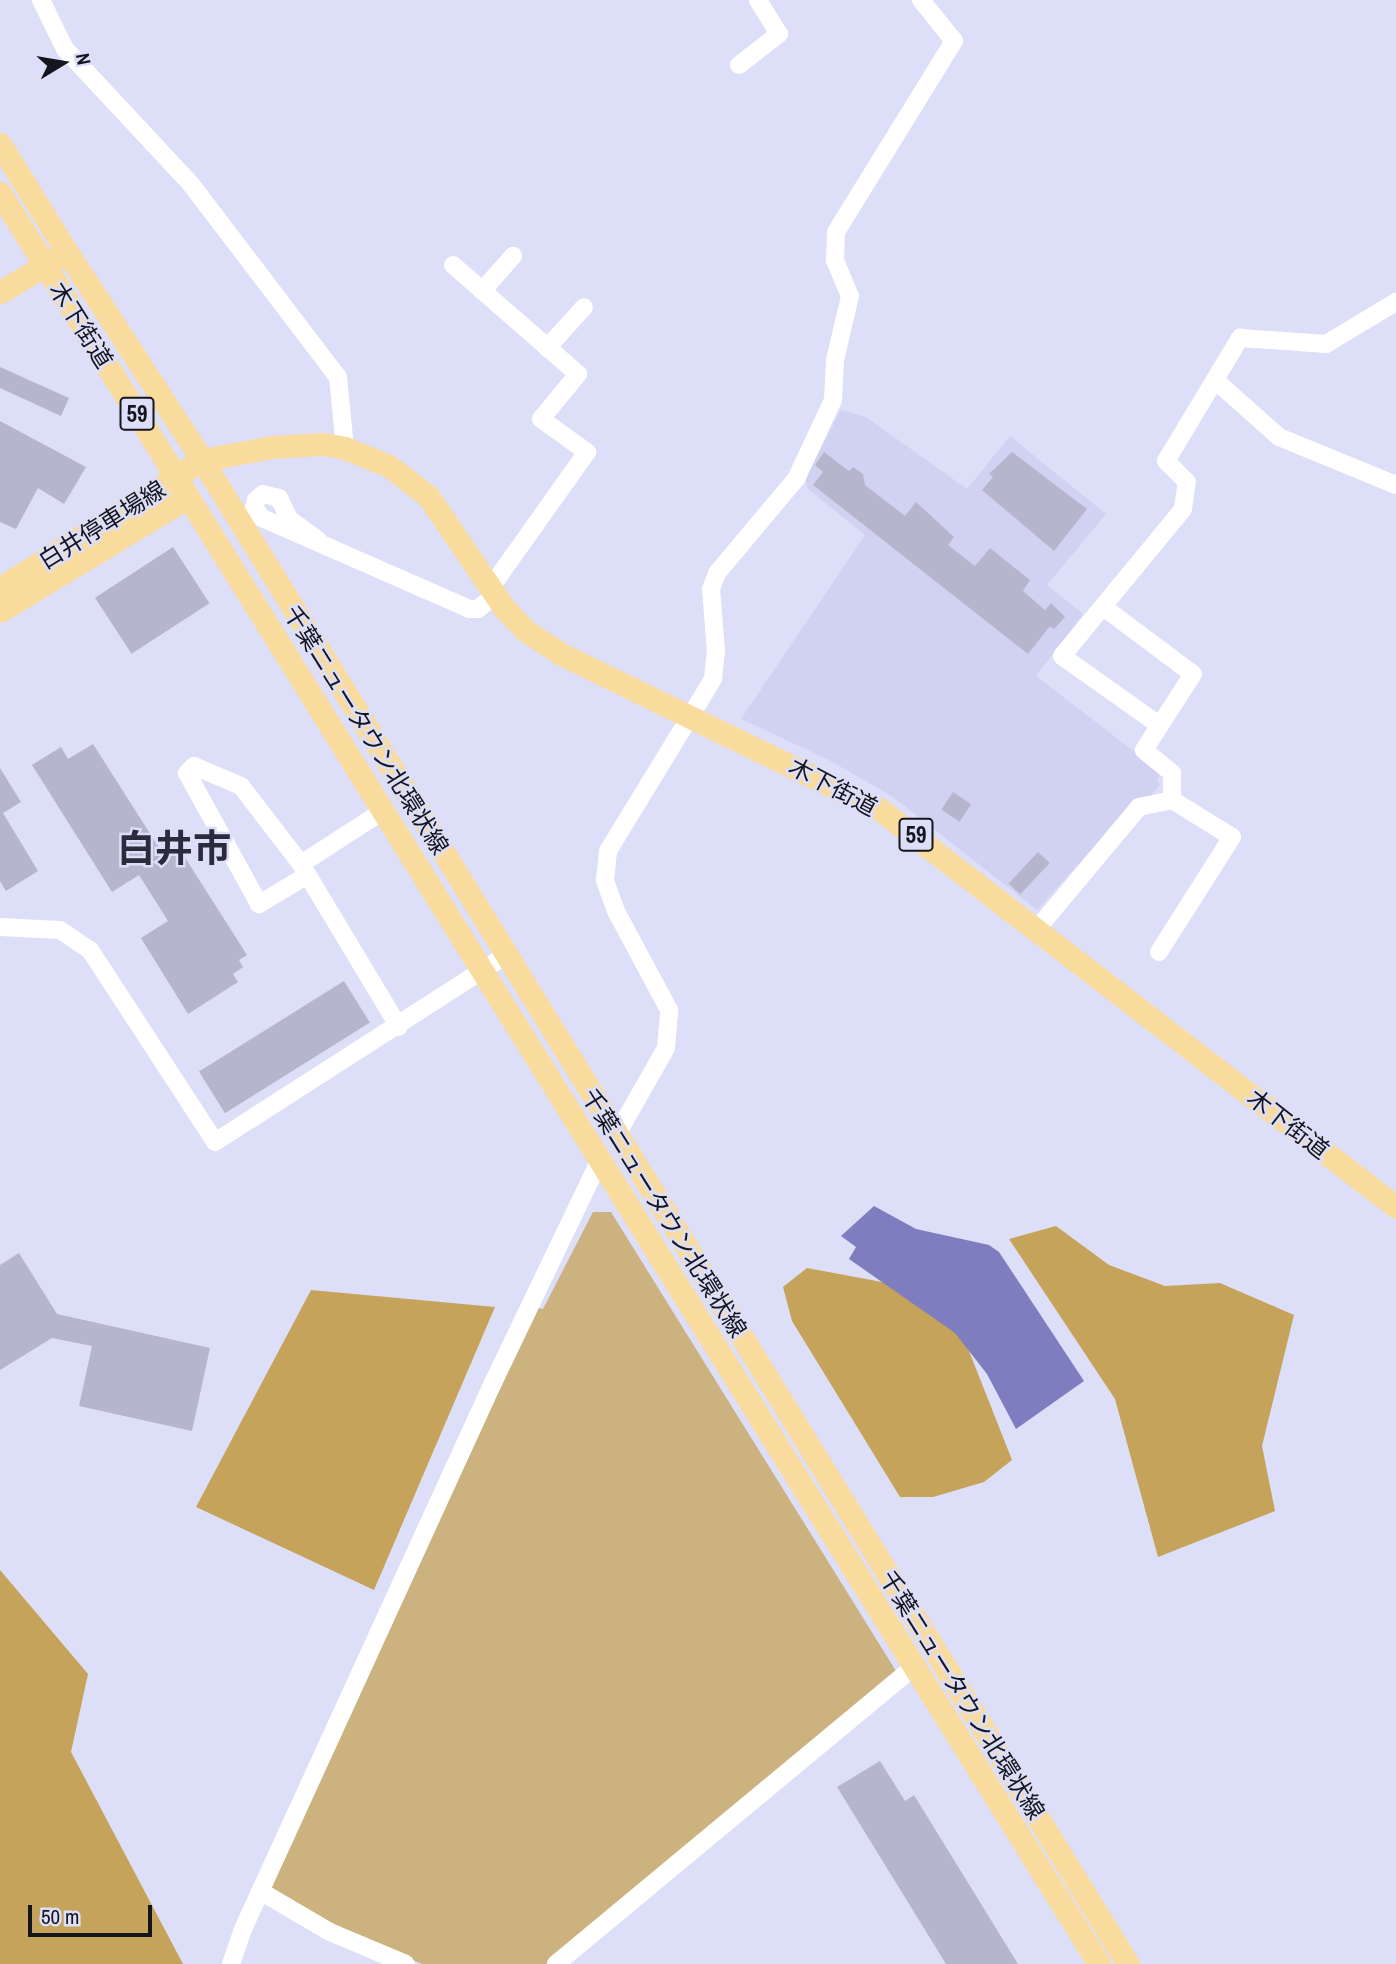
<!DOCTYPE html>
<meta charset="utf-8">
<style>
body{margin:0}
#map{position:relative;width:1396px;height:1964px;overflow:hidden;background:#dddef7;font-family:"Archivo Narrow","Noto Sans JP",sans-serif}
div>[style]{position:absolute}
.built>*{inset:0;background:#d1d2f2}
.green>*{inset:0;background:#ccb27f}
.forest>*{inset:0;background:#c5a35b}
.water>*{inset:0;background:#7e7dbf}
.building>*{inset:0;background:#b5b6ce;transform-origin:0 0}
.minor>*{height:18px;margin:-9px;padding:0 9px;transform-origin:9px;border-radius:9px;background:#fff}
.major>*{height:23px;margin:-11.5px;padding:0 11.5px;transform-origin:11.5px;border-radius:11.5px;background:#f9dc9d}
span{translate:-50% -50%;white-space:nowrap;text-align:center;line-height:1.15;-webkit-text-stroke:5px #dddef7;paint-order:stroke}
.shield-label span{padding:2px 5px;background:#dddef7;border:2px solid;border-radius:5px;-webkit-text-stroke-width:0}
.shield-label{font-size:23px;color:#15151d;font-weight:700}
.street-label{font-size:24px;color:#15151d}
.town-label{font-size:38px;color:#2a2b3d;font-weight:700}
.north{position:absolute;left:28px;top:28px;width:70px;height:70px;-webkit-text-stroke:5px #dddef7;paint-order:stroke;rotate:79deg;font-size:19px;font-weight:700;line-height:28px;text-align:center;color:#15151d}
.north::after{content:'';display:block;margin:auto;width:24px;height:32px;background:#15151d;clip-path:polygon(50% 0,100% 100%,50% 72%,0 100%)}
.scale{position:absolute;left:28px;top:1905px;width:124px;height:32px;box-sizing:border-box;border:4px solid #15151d;border-top:0;padding-left:9px;font-size:21px;line-height:24px;white-space:nowrap;color:#15151d;-webkit-text-stroke:5px #dddef7;paint-order:stroke}
</style>
<div id="map">
<div class="built">
<i style="clip-path:polygon(841px 410px,866px 417px,967px 489px,1010px 436px,1106px 514px,1047px 585px,1083px 614px,1036px 676px,1161px 772px,1157px 780px,1160px 785px,1150px 797px,1137px 799px,1037px 910px,893px 797px,829px 760px,741px 719px,865px 535px,807px 488px,806px 477px)"></i>
</div>
<div class="green">
<i style="clip-path:polygon(593px 1212px,611px 1212px,896px 1671px,546px 1964px,422px 1964px,332px 1925px,272px 1891px,271px 1885px,537px 1308px,543px 1309px)"></i>
</div>
<div class="forest">
<i style="clip-path:polygon(1056px 1226px,1109px 1265px,1165px 1286px,1220px 1283px,1294px 1315px,1262px 1446px,1275px 1511px,1158px 1557px,1115px 1399px,1009px 1239px)"></i>
<i style="clip-path:polygon(807px 1268px,882px 1282px,954px 1313px,1012px 1460px,984px 1482px,933px 1497px,900px 1497px,792px 1321px,783px 1287px)"></i>
<i style="clip-path:polygon(311px 1290px,495px 1307px,374px 1590px,196px 1507px)"></i>
<i style="clip-path:polygon(0 1570px,88px 1674px,71px 1752px,183px 1964px,0 1964px)"></i>
</div>
<div class="water">
<i style="clip-path:polygon(874px 1206px,916px 1229px,989px 1245px,999px 1252px,1084px 1381px,1016px 1429px,987px 1374px,955px 1333px,849px 1259px,856px 1247px,841px 1236px)"></i>
</div>
<div class="building">
<i style="clip-path:polygon(0 367px,69px 398px,61px 416px,0 388px)"></i>
<i style="clip-path:polygon(0 421px,86px 467px,64px 504px,38px 488px,16px 529px,0 522px)"></i>
<i style="clip-path:polygon(824px 452px,849px 471px,853px 467px,863px 474px,865px 485px,905px 516px,916px 502px,954px 537px,948px 545px,975px 566px,990px 548px,1030px 580px,1023px 591px,1045px 610px,1051px 603px,1065px 617px,1054px 629px,1050px 626px,1028px 654px,813px 485px,823px 472px,815px 465px)"></i>
<i style="clip-path:polygon(1012px 452px,1087px 509px,1054px 551px,982px 490px,993px 477px,989px 474px)"></i>
<i style="left:173px;top:547px;width:67px;height:93px;rotate:57deg"></i>
<i style="clip-path:polygon(93px 744px,163px 854px,177px 845px,247px 955px,239px 960px,243px 967px,233px 974px,238px 982px,188px 1014px,141px 938px,168px 921px,139px 875px,112px 892px,32px 765px,61px 747px,68px 759px)"></i>
<i style="clip-path:polygon(0 768px,21px 802px,3px 813px,38px 871px,6px 891px,0 881px)"></i>
<i style="left:953px;top:792px;width:22px;height:21px;rotate:34deg"></i>
<i style="left:1038px;top:852px;width:16px;height:43px;rotate:43deg"></i>
<i style="left:344px;top:981px;width:49px;height:171px;rotate:58deg"></i>
<i style="clip-path:polygon(19px 1253px,57px 1314px,210px 1348px,192px 1431px,79px 1406px,92px 1346px,52px 1338px,0 1370px,0 1265px)"></i>
<i style="clip-path:polygon(880px 1761px,905px 1801px,914px 1795px,1018px 1964px,946px 1964px,837px 1787px)"></i>
</div>
<div class="minor">
<i style="left:41px;top:0;width:55px;rotate:63.9deg"></i>
<i style="left:65px;top:49px;width:183px;rotate:47deg"></i>
<i style="left:190px;top:183px;width:244px;rotate:52.7deg"></i>
<i style="left:338px;top:377px;width:71px;rotate:84.4deg"></i>
<i style="left:739px;top:65px;width:51px;rotate:-37.8deg"></i>
<i style="left:779px;top:34px;width:40px;rotate:-122deg"></i>
<i style="left:453px;top:265px;width:166px;rotate:41.1deg"></i>
<i style="left:578px;top:374px;width:58px;rotate:129.4deg"></i>
<i style="left:541px;top:419px;width:57px;rotate:35.7deg"></i>
<i style="left:587px;top:452px;width:166px;rotate:125.4deg"></i>
<i style="left:482px;top:291px;width:47px;rotate:-48.5deg"></i>
<i style="left:547px;top:348px;width:55px;rotate:-47.9deg"></i>
<i style="left:1216px;top:381px;width:84px;rotate:41.6deg"></i>
<i style="left:1279px;top:437px;width:126px;rotate:22.3deg"></i>
<i style="left:318px;top:540px;width:36px;rotate:-144deg"></i>
<i style="left:289px;top:519px;width:23px;rotate:-115deg"></i>
<i style="left:279px;top:498px;width:16px;rotate:-166deg"></i>
<i style="left:263px;top:494px;width:9px;rotate:139deg"></i>
<i style="left:256px;top:500px;width:7px;rotate:106deg"></i>
<i style="left:254px;top:507px;width:14px;rotate:54deg"></i>
<i style="left:262px;top:518px;width:226px;rotate:23.7deg"></i>
<i style="left:469px;top:609px;width:9px"></i>
<i style="left:478px;top:609px;width:23px;rotate:-40deg"></i>
<i style="left:1159px;top:725px;width:119px;rotate:-144.6deg"></i>
<i style="left:1062px;top:656px;width:190px;rotate:-50.5deg"></i>
<i style="left:1183px;top:509px;width:27px;rotate:-82deg"></i>
<i style="left:1187px;top:482px;width:30px;rotate:-135deg"></i>
<i style="left:1166px;top:461px;width:144px;rotate:-59deg"></i>
<i style="left:1240px;top:338px;width:86px;rotate:4deg"></i>
<i style="left:1326px;top:344px;width:82px;rotate:-31deg"></i>
<i style="left:301px;top:864px;width:98px;rotate:-32.9deg"></i>
<i style="left:306px;top:876px;width:55px;rotate:149.2deg"></i>
<i style="left:259px;top:904px;width:149px;rotate:-118.8deg"></i>
<i style="left:187px;top:773px;width:10px;rotate:-45deg"></i>
<i style="left:194px;top:766px;width:51px;rotate:23.1deg"></i>
<i style="left:241px;top:786px;width:98px;rotate:52.4deg"></i>
<i style="left:301px;top:864px;width:190px;rotate:59deg"></i>
<i style="left:0;top:927px;width:60px;rotate:2.9deg"></i>
<i style="left:60px;top:930px;width:36px;rotate:34deg"></i>
<i style="left:90px;top:950px;width:229px;rotate:56.9deg"></i>
<i style="left:215px;top:1142px;width:345px;rotate:-32.7deg"></i>
<i style="left:1037px;top:929px;width:159px;rotate:-50.1deg"></i>
<i style="left:1139px;top:807px;width:34px;rotate:-12deg"></i>
<i style="left:1172px;top:800px;width:27px;rotate:-90deg"></i>
<i style="left:1172px;top:773px;width:36px;rotate:-141deg"></i>
<i style="left:1144px;top:750px;width:90px;rotate:-57.2deg"></i>
<i style="left:1193px;top:674px;width:112px;rotate:-143.3deg"></i>
<i style="left:1159px;top:952px;width:136px;rotate:-57.6deg"></i>
<i style="left:1232px;top:837px;width:70px;rotate:-148.3deg"></i>
<i style="left:616px;top:1136px;width:101px;rotate:-60.4deg"></i>
<i style="left:666px;top:1048px;width:38px;rotate:-85deg"></i>
<i style="left:669px;top:1010px;width:112px;rotate:-118.2deg"></i>
<i style="left:616px;top:911px;width:33px;rotate:-110deg"></i>
<i style="left:605px;top:880px;width:29px;rotate:-84deg"></i>
<i style="left:608px;top:851px;width:202px;rotate:-58.6deg"></i>
<i style="left:713px;top:679px;width:27px;rotate:-84deg"></i>
<i style="left:716px;top:652px;width:63px;rotate:-94.5deg"></i>
<i style="left:711px;top:589px;width:17px;rotate:-69deg"></i>
<i style="left:717px;top:573px;width:123px;rotate:-50deg"></i>
<i style="left:796px;top:479px;width:87px;rotate:-64.9deg"></i>
<i style="left:833px;top:400px;width:40px;rotate:-87.1deg"></i>
<i style="left:835px;top:360px;width:66px;rotate:-76.8deg"></i>
<i style="left:850px;top:296px;width:39px;rotate:-113deg"></i>
<i style="left:835px;top:260px;width:28px;rotate:-88deg"></i>
<i style="left:836px;top:232px;width:225px;rotate:-58.3deg"></i>
<i style="left:954px;top:41px;width:53px;rotate:-128.8deg"></i>
<i style="left:260px;top:1891px;width:81px;rotate:30.4deg"></i>
<i style="left:330px;top:1932px;width:82px;rotate:22.8deg"></i>
<i style="left:231px;top:1964px;width:37px;rotate:-71deg"></i>
<i style="left:243px;top:1929px;width:598px;rotate:-65.41deg"></i>
<i style="left:492px;top:1385px;width:250px;rotate:-64.4deg"></i>
<i style="left:556px;top:1964px;width:465px;rotate:-39.7deg"></i>
</div>
<div class="major">
<i style="left:0;top:144px;width:127px;rotate:58.2deg"></i>
<i style="left:0;top:193px;width:349px;rotate:58.2deg"></i>
<i style="left:0;top:292px;width:78px;rotate:-30.8deg"></i>
<i style="left:67px;top:252px;width:248px;rotate:57deg"></i>
<i style="left:202px;top:460px;width:71px;rotate:-10.5deg"></i>
<i style="left:272px;top:447px;width:51px;rotate:-3.4deg"></i>
<i style="left:323px;top:444px;width:22px;rotate:10deg"></i>
<i style="left:345px;top:448px;width:48px;rotate:22.2deg"></i>
<i style="left:389px;top:466px;width:49px;rotate:37.6deg"></i>
<i style="left:428px;top:496px;width:135px;rotate:55.8deg"></i>
<i style="left:504px;top:608px;width:32px;rotate:46deg"></i>
<i style="left:526px;top:631px;width:42px;rotate:33.3deg"></i>
<i style="left:561px;top:654px;width:354px;rotate:26deg"></i>
<i style="left:879px;top:809px;width:652px;rotate:37.59deg"></i>
<i style="left:0;top:588px;width:239px;rotate:-32.4deg"></i>
<i style="left:202px;top:460px;width:1766px;rotate:58.38deg"></i>
<i style="left:0;top:611px;width:220px;rotate:-31.2deg"></i>
<i style="left:188px;top:497px;width:1727px;rotate:58.16deg"></i>
</div>
<div class="shield-label">
<span style="left:137px;top:414px">59</span>
<span style="left:916px;top:835px">59</span>
</div>
<div class="street-label">
<span style="left:81px;top:325px;rotate:58deg">木下街道</span>
<span style="left:102px;top:525px;rotate:-32deg">白井停車場線</span>
<span style="left:366px;top:730px;rotate:58deg">千葉ニュータウン北環状線</span>
<span style="left:833px;top:787px;rotate:28deg">木下街道</span>
<span style="left:1288px;top:1124px;rotate:38deg">木下街道</span>
<span style="left:664px;top:1213px;rotate:58deg">千葉ニュータウン北環状線</span>
<span style="left:962px;top:1695px;rotate:58deg">千葉ニュータウン北環状線</span>
</div>
<div class="town-label">
<span style="left:174px;top:849px">白井市</span>
</div>
<div class="north">N</div>
<div class="scale">50 m</div>
</div>
